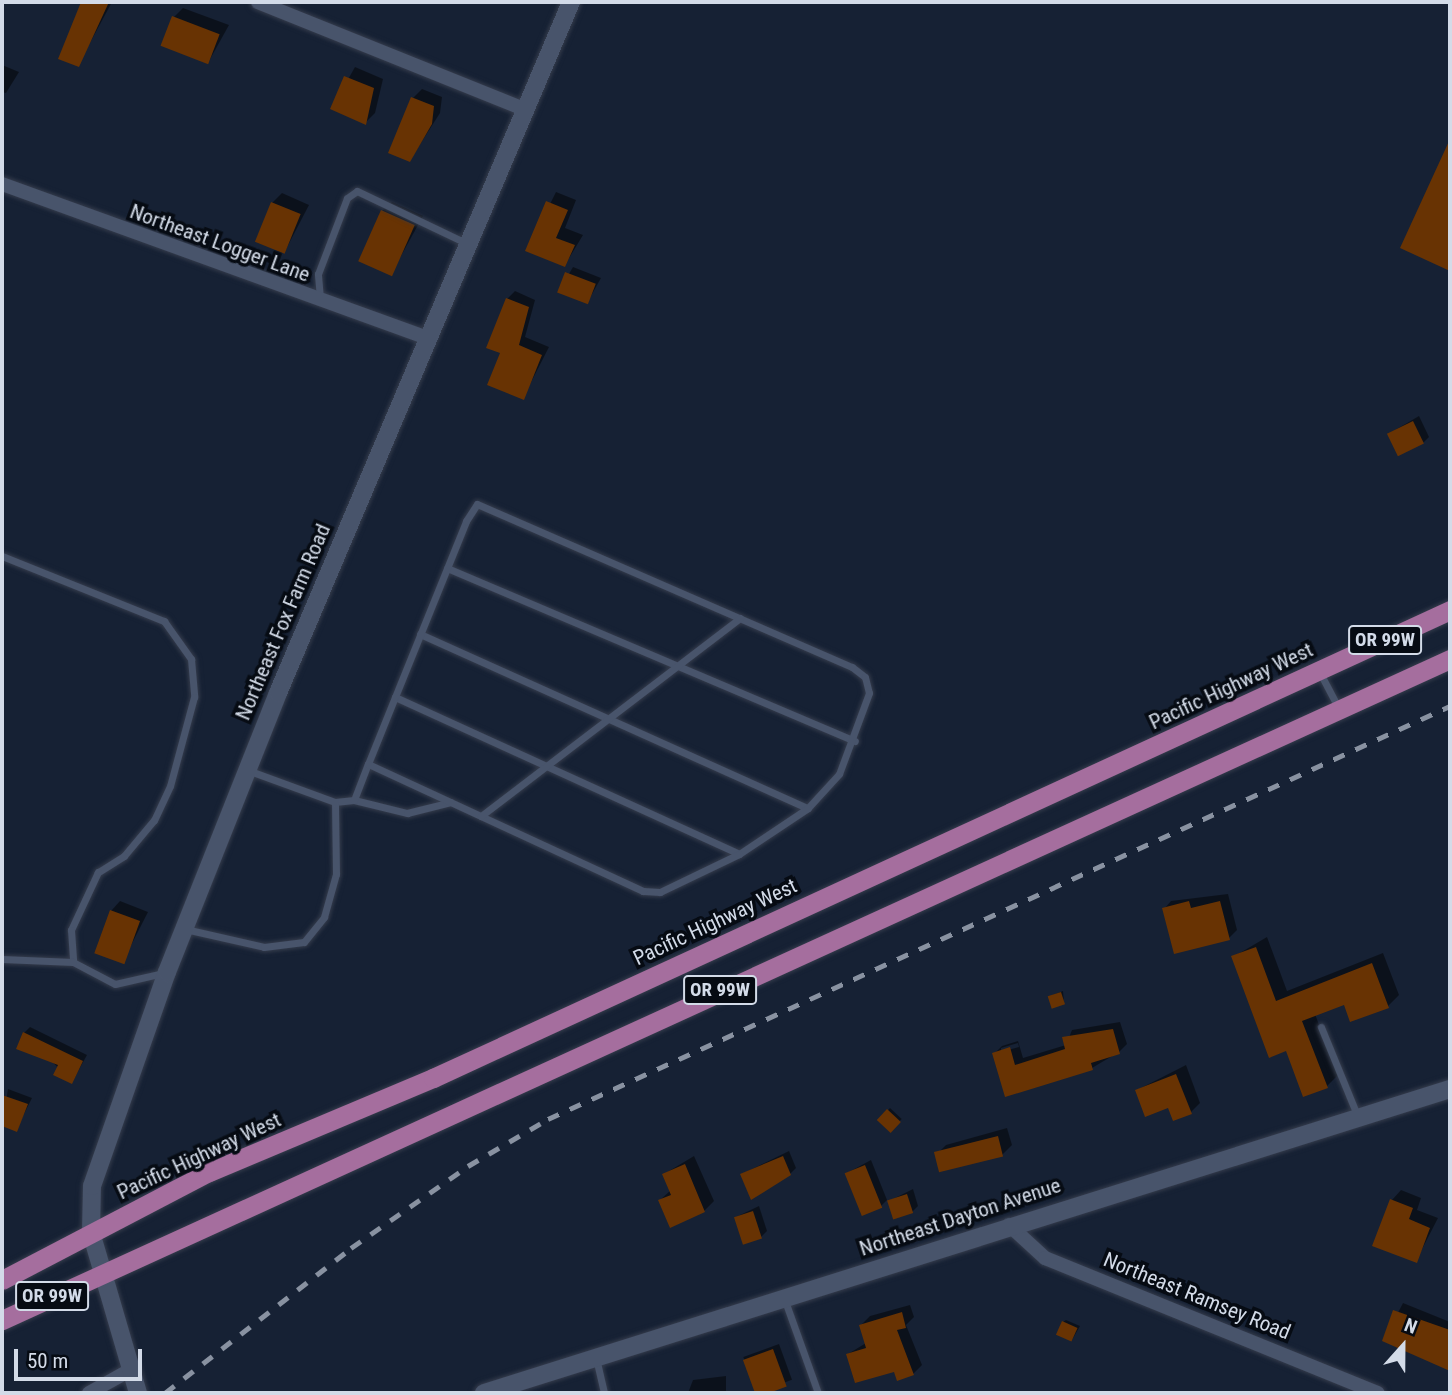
<!DOCTYPE html>
<style>
body{margin:0}
#map{position:relative;width:1452px;height:1395px;overflow:hidden;background:#162134;font-family:"Roboto Condensed",sans-serif}
div>[style]{position:absolute}
.shadow>*{inset:0;background:#0007;transform-origin:0 0}
.building>*{inset:0;background:#683303;transform-origin:0 0}
.roads{filter:drop-shadow(0 0 2px #353c4c) drop-shadow(0 0 2px #353c4c)}
.service>*{height:7px;margin:-3.5px;padding:0 3.5px;transform-origin:3.5px;border-radius:3.5px;background:#48546b}
.minor>*{height:14px;margin:-7px;padding:0 7px;transform-origin:7px;border-radius:7px;background:#48546b}
.tertiary>*{height:18px;margin:-9px;padding:0 9px;transform-origin:9px;border-radius:9px;background:#48546b}
.primary>*{height:19px;margin:-9.5px;padding:0 9.5px;transform-origin:9.5px;border-radius:9.5px;background:#a56e9e}
.rail>*{height:5px;margin-top:-2.5px;transform-origin:0;background:repeating-linear-gradient(90deg,#8992a1 0 12px,transparent 0 24px)}
span{translate:-50% -50%;white-space:nowrap;text-align:center;line-height:1.15;-webkit-text-stroke:7px #060b13;paint-order:stroke}
.shield-label span{padding:2px 5px;background:#060b13;border:2px solid;border-radius:5px;-webkit-text-stroke-width:0}
.shield-label{font-size:19px;color:#d3dbe8;font-weight:700}
.street-label{font-size:21px;color:#d3dbe8}
.frame{position:absolute;inset:0;border:4px solid #d3dbe8;pointer-events:none}
.north{position:absolute;left:1368px;top:1311px;width:70px;height:70px;-webkit-text-stroke:5px #060b13;paint-order:stroke;rotate:21deg;font-size:19px;font-weight:700;line-height:28px;text-align:center;color:#d3dbe8}
.north::after{content:'';display:block;margin:auto;width:24px;height:32px;background:#d3dbe8;clip-path:polygon(50% 0,100% 100%,50% 72%,0 100%)}
.scale{position:absolute;left:14px;top:1349px;width:128px;height:32px;box-sizing:border-box;border:4px solid #d3dbe8;border-top:0;padding-left:9px;font-size:21px;line-height:24px;white-space:nowrap;color:#d3dbe8;-webkit-text-stroke:5px #060b13;paint-order:stroke}
</style>
<div id="map">
<div class="shadow">
<i style="clip-path:polygon(83px 2px,112px 2px,78px 65px,61px 58px)"></i>
<i style="clip-path:polygon(183px 8px,229px 25px,209px 61px,174px 17px)"></i>
<i style="clip-path:polygon(2px 65px,19px 72px,6px 93px,2px 92px)"></i>
<i style="clip-path:polygon(355px 67px,383px 79px,375px 113px,365px 123px,332px 108px)"></i>
<i style="clip-path:polygon(422px 89px,442px 97px,440px 113px,410px 160px,413px 98px)"></i>
<i style="clip-path:polygon(1450px 152px,1450px 269px,1403px 247px)"></i>
<i style="clip-path:polygon(556px 192px,576px 200px,565px 228px,583px 235px,565px 265px,527px 250px)"></i>
<i style="clip-path:polygon(282px 193px,309px 205px,284px 253px,272px 203px)"></i>
<i style="clip-path:polygon(392px 202px,423px 216px,391px 274px,382px 211px)"></i>
<i style="clip-path:polygon(573px 267px,601px 278px,587px 303px,559px 291px)"></i>
<i style="clip-path:polygon(515px 291px,535px 300px,525px 337px,549px 347px,523px 398px,502px 352px,507px 299px)"></i>
<i style="clip-path:polygon(1419px 416px,1429px 437px,1423px 443px,1390px 433px)"></i>
<i style="clip-path:polygon(1228px 894px,1237px 930px,1229px 938px,1164px 909px,1171px 901px)"></i>
<i style="clip-path:polygon(120px 901px,148px 912px,122px 963px,111px 911px)"></i>
<i style="clip-path:polygon(1267px 937px,1287px 991px,1383px 953px,1399px 995px,1388px 1006px,1345px 1003px,1315px 1014px,1338px 1075px,1327px 1086px,1287px 1049px,1233px 957px)"></i>
<i style="clip-path:polygon(1063px 991px,1064px 1002px,1050px 997px,1053px 995px)"></i>
<i style="clip-path:polygon(evenodd,1120px 1022px,1127px 1044px,1119px 1052px,1092px 1068px,1007px 1095px,994px 1054px,1002px 1046px,1018px 1041px,1023px 1058px,1066px 1045px,1072px 1030px,1120px 1022px,1018px 1043px,1019px 1047px,1001px 1052px,1001px 1048px,1018px 1043px)"></i>
<i style="clip-path:polygon(30px 1027px,87px 1055px,72px 1082px,24px 1033px)"></i>
<i style="clip-path:polygon(1186px 1065px,1200px 1103px,1191px 1112px,1137px 1090px)"></i>
<i style="clip-path:polygon(8px 1089px,32px 1098px,16px 1130px,2px 1125px)"></i>
<i style="left:890px;top:1108px;width:16px;height:16px;rotate:43deg"></i>
<i style="clip-path:polygon(1007px 1128px,1012px 1145px,1002px 1155px,937px 1154px,946px 1145px)"></i>
<i style="clip-path:polygon(789px 1151px,796px 1168px,790px 1174px,742px 1174px)"></i>
<i style="clip-path:polygon(694px 1156px,714px 1201px,704px 1211px,660px 1200px,671px 1190px,664px 1174px)"></i>
<i style="clip-path:polygon(871px 1160px,887px 1200px,881px 1206px,847px 1173px)"></i>
<i style="clip-path:polygon(913px 1189px,918px 1206px,912px 1212px,889px 1201px)"></i>
<i style="clip-path:polygon(1401px 1190px,1421px 1198px,1417px 1210px,1438px 1218px,1416px 1261px,1392px 1200px)"></i>
<i style="clip-path:polygon(759px 1206px,767px 1231px,761px 1237px,736px 1217px)"></i>
<i style="clip-path:polygon(1403px 1303px,1450px 1322px,1450px 1368px,1384px 1340px)"></i>
<i style="clip-path:polygon(910px 1305px,914px 1317px,906px 1325px,922px 1365px,913px 1374px,848px 1354px,866px 1343px,861px 1325px,870px 1316px)"></i>
<i style="clip-path:polygon(1066px 1320px,1080px 1326px,1072px 1340px,1063px 1322px)"></i>
<i style="left:779px;top:1344px;width:38px;height:38px;rotate:70deg"></i>
<i style="clip-path:polygon(726px 1376px,726px 1393px,688px 1393px,693px 1380px)"></i>
</div>
<div class="building">
<i style="clip-path:polygon(81px 2px,109px 2px,79px 67px,58px 59px)"></i>
<i style="left:172px;top:16px;width:51px;height:32px;rotate:21deg"></i>
<i style="clip-path:polygon(344px 76px,374px 88px,366px 125px,330px 109px)"></i>
<i style="clip-path:polygon(411px 97px,434px 106px,432px 124px,410px 162px,388px 153px)"></i>
<i style="clip-path:polygon(1450px 139px,1450px 271px,1400px 248px)"></i>
<i style="clip-path:polygon(546px 201px,568px 210px,556px 238px,575px 245px,565px 267px,525px 251px)"></i>
<i style="left:271px;top:202px;width:32px;height:43px;rotate:22deg"></i>
<i style="left:381px;top:210px;width:37px;height:56px;rotate:24deg"></i>
<i style="left:565px;top:272px;width:33px;height:22px;rotate:21deg"></i>
<i style="clip-path:polygon(506px 298px,529px 307px,519px 345px,542px 355px,524px 400px,487px 385px,500px 353px,486px 348px)"></i>
<i style="left:1413px;top:421px;width:25px;height:29px;rotate:64deg"></i>
<i style="clip-path:polygon(1189px 901px,1191px 908px,1220px 901px,1230px 940px,1174px 954px,1162px 908px)"></i>
<i style="left:110px;top:910px;width:32px;height:46px;rotate:20deg"></i>
<i style="clip-path:polygon(1256px 947px,1276px 1001px,1372px 963px,1389px 1008px,1350px 1022px,1344px 1005px,1302px 1021px,1328px 1088px,1303px 1097px,1286px 1051px,1269px 1058px,1231px 956px)"></i>
<i style="left:1061px;top:992px;width:13px;height:14px;rotate:72deg"></i>
<i style="clip-path:polygon(1113px 1029px,1120px 1054px,1091px 1063px,1093px 1070px,1005px 1097px,992px 1053px,1010px 1047px,1015px 1065px,1065px 1049px,1062px 1037px)"></i>
<i style="clip-path:polygon(23px 1032px,83px 1061px,72px 1084px,53px 1075px,58px 1065px,16px 1049px)"></i>
<i style="clip-path:polygon(1176px 1074px,1192px 1114px,1173px 1121px,1168px 1108px,1145px 1117px,1135px 1090px)"></i>
<i style="clip-path:polygon(2px 1095px,28px 1104px,17px 1132px,2px 1126px)"></i>
<i style="left:887px;top:1109px;width:19px;height:15px;rotate:43deg"></i>
<i style="left:998px;top:1136px;width:21px;height:66px;rotate:76deg"></i>
<i style="clip-path:polygon(783px 1156px,791px 1175px,751px 1200px,740px 1174px)"></i>
<i style="clip-path:polygon(685px 1164px,705px 1212px,670px 1228px,658px 1200px,671px 1195px,662px 1174px)"></i>
<i style="left:865px;top:1165px;width:46px;height:22px;rotate:68deg"></i>
<i style="left:907px;top:1194px;width:20px;height:21px;rotate:72deg"></i>
<i style="clip-path:polygon(1390px 1199px,1413px 1208px,1409px 1219px,1430px 1228px,1417px 1263px,1372px 1246px)"></i>
<i style="left:753px;top:1211px;width:29px;height:20px;rotate:72deg"></i>
<i style="clip-path:polygon(1393px 1310px,1450px 1330px,1450px 1371px,1382px 1341px)"></i>
<i style="clip-path:polygon(902px 1312px,906px 1328px,897px 1330px,914px 1375px,897px 1381px,894px 1372px,855px 1383px,846px 1354px,866px 1348px,859px 1325px)"></i>
<i style="left:1062px;top:1321px;width:17px;height:15px;rotate:24deg"></i>
<i style="left:773px;top:1349px;width:40px;height:32px;rotate:70deg"></i>
</div>
<div class="roads">
<div class="service">
<i style="left:320px;top:298px;width:24px;rotate:-95deg"></i>
<i style="left:318px;top:274px;width:81px;rotate:-69.1deg"></i>
<i style="left:347px;top:198px;width:12px;rotate:-35deg"></i>
<i style="left:357px;top:191px;width:121px;rotate:25.5deg"></i>
<i style="left:2px;top:556px;width:175px;rotate:21.9deg"></i>
<i style="left:164px;top:621px;width:47px;rotate:54.6deg"></i>
<i style="left:191px;top:659px;width:38px;rotate:85deg"></i>
<i style="left:194px;top:697px;width:92px;rotate:105.1deg"></i>
<i style="left:170px;top:786px;width:38px;rotate:115deg"></i>
<i style="left:154px;top:820px;width:47px;rotate:129.8deg"></i>
<i style="left:124px;top:856px;width:31px;rotate:148deg"></i>
<i style="left:98px;top:872px;width:64px;rotate:115deg"></i>
<i style="left:71px;top:930px;width:32px;rotate:86deg"></i>
<i style="left:73px;top:962px;width:47px;rotate:27.6deg"></i>
<i style="left:115px;top:984px;width:49px;rotate:-12.9deg"></i>
<i style="left:447px;top:568px;width:443px;rotate:23deg"></i>
<i style="left:420px;top:634px;width:425px;rotate:24.2deg"></i>
<i style="left:1319px;top:671px;width:41px;rotate:62.2deg"></i>
<i style="left:395px;top:697px;width:378px;rotate:24.5deg"></i>
<i style="left:354px;top:800px;width:55px;rotate:13.8deg"></i>
<i style="left:407px;top:813px;width:45px;rotate:-14deg"></i>
<i style="left:335px;top:802px;width:19px;rotate:-6deg"></i>
<i style="left:354px;top:800px;width:39px;rotate:-69deg"></i>
<i style="left:368px;top:764px;width:72px;rotate:-68.1deg"></i>
<i style="left:395px;top:697px;width:190px;rotate:-68deg"></i>
<i style="left:466px;top:521px;width:20px;rotate:-57deg"></i>
<i style="left:477px;top:504px;width:409px;rotate:23.5deg"></i>
<i style="left:852px;top:667px;width:16px;rotate:38deg"></i>
<i style="left:865px;top:677px;width:16px;rotate:76deg"></i>
<i style="left:869px;top:693px;width:86px;rotate:110.3deg"></i>
<i style="left:839px;top:774px;width:46px;rotate:132.4deg"></i>
<i style="left:808px;top:808px;width:83px;rotate:146.3deg"></i>
<i style="left:739px;top:854px;width:88px;rotate:154.3deg"></i>
<i style="left:660px;top:892px;width:17px;rotate:-177deg"></i>
<i style="left:643px;top:891px;width:303px;rotate:-155.2deg"></i>
<i style="left:481px;top:816px;width:326px;rotate:-37.4deg"></i>
<i style="left:185px;top:929px;width:81px;rotate:12.8deg"></i>
<i style="left:264px;top:947px;width:40px;rotate:-7.1deg"></i>
<i style="left:304px;top:942px;width:32px;rotate:-51deg"></i>
<i style="left:324px;top:917px;width:45px;rotate:-74.4deg"></i>
<i style="left:336px;top:874px;width:72px;rotate:-90.8deg"></i>
<i style="left:335px;top:802px;width:94px;rotate:-160deg"></i>
<i style="left:2px;top:959px;width:71px;rotate:2.4deg"></i>
<i style="left:1321px;top:1027px;width:97px;rotate:67.7deg"></i>
<i style="left:784px;top:1298px;width:101px;rotate:70.3deg"></i>
<i style="left:596px;top:1358px;width:36px;rotate:77deg"></i>
</div>
<div class="minor">
<i style="left:258px;top:2px;width:287px;rotate:21.9deg"></i>
<i style="left:2px;top:184px;width:450px;rotate:19.9deg"></i>
<i style="left:1009px;top:1225px;width:49px;rotate:42.5deg"></i>
<i style="left:1045px;top:1258px;width:359px;rotate:22.1deg"></i>
<i style="left:89px;top:1393px;width:49px;rotate:-29.2deg"></i>
</div>
<div class="tertiary">
<i style="left:138px;top:1393px;width:168px;rotate:-106.3deg"></i>
<i style="left:91px;top:1232px;width:46px;rotate:-88.8deg"></i>
<i style="left:92px;top:1186px;width:227px;rotate:-70.7deg"></i>
<i style="left:167px;top:972px;width:300px;rotate:-68.3deg"></i>
<i style="left:278px;top:693px;width:751px;rotate:-67.02deg"></i>
<i style="left:484px;top:1393px;width:1013px;rotate:-17.47deg"></i>
</div>
<div class="primary">
<i style="left:2px;top:1280px;width:233px;rotate:-27.6deg"></i>
<i style="left:209px;top:1172px;width:243px;rotate:-22.8deg"></i>
<i style="left:433px;top:1078px;width:1120px;rotate:-24.71deg"></i>
<i style="left:2px;top:1320px;width:1592px;rotate:-24.54deg"></i>
</div>
</div>
<div class="rail">
<i style="left:165px;top:1393px;width:236px;rotate:-37.9deg"></i>
<i style="left:351px;top:1248px;width:143px;rotate:-35deg"></i>
<i style="left:468px;top:1166px;width:93px;rotate:-30.4deg"></i>
<i style="left:548px;top:1119px;width:992px;rotate:-24.6deg"></i>
</div>
<div class="shield-label">
<span style="left:1385px;top:640px">OR 99W</span>
<span style="left:720px;top:990px">OR 99W</span>
<span style="left:52px;top:1296px">OR 99W</span>
</div>
<div class="street-label">
<span style="left:220px;top:243px;rotate:20deg">Northeast Logger Lane</span>
<span style="left:283px;top:622px;rotate:-67deg">Northeast Fox Farm Road</span>
<span style="left:1231px;top:686px;rotate:-25deg">Pacific Highway West</span>
<span style="left:715px;top:922px;rotate:-25deg">Pacific Highway West</span>
<span style="left:199px;top:1156px;rotate:-25deg">Pacific Highway West</span>
<span style="left:960px;top:1217px;rotate:-18deg">Northeast Dayton Avenue</span>
<span style="left:1197px;top:1296px;rotate:22deg">Northeast Ramsey Road</span>
</div>
<div class="frame"></div>
<div class="north">N</div>
<div class="scale">50 m</div>
</div>
